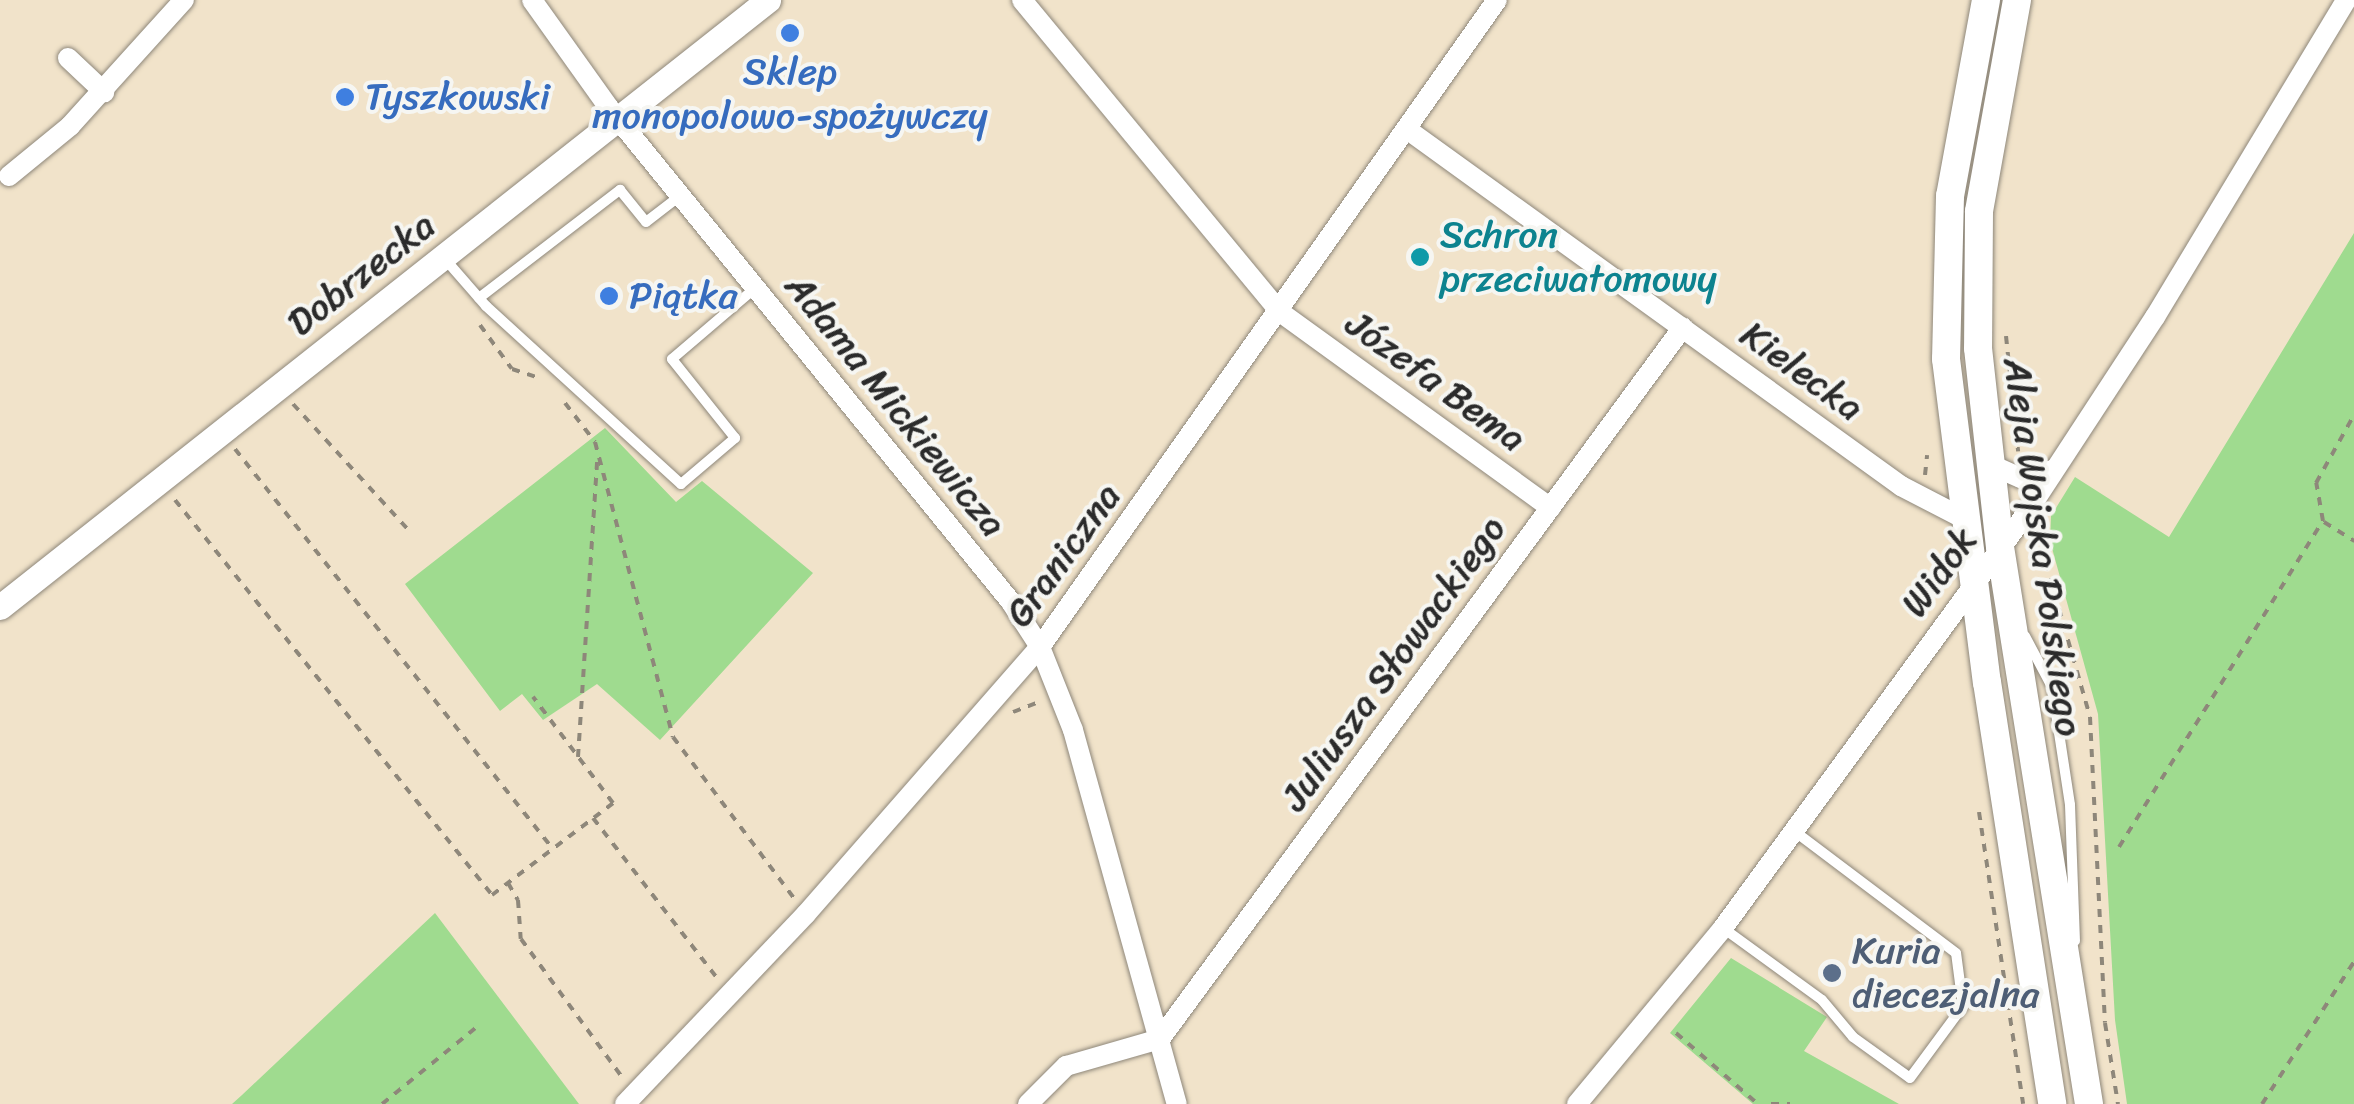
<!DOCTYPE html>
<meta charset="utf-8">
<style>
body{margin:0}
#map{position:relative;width:2354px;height:1104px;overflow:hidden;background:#f1e3ca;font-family:Sriracha,sans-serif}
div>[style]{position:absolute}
.green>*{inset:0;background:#9fdb8f}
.path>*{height:4px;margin-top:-2px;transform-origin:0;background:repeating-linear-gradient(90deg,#8e877a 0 8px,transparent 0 16px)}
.roads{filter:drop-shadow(0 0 2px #8e877a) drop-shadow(0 0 2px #8e877a)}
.service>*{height:10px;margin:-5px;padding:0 5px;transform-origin:5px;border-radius:5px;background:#fff}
.minor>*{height:20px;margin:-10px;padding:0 10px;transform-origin:10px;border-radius:10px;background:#fff}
.tertiary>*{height:25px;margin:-12.5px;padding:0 12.5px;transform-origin:12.5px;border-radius:12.5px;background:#fff}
.secondary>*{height:28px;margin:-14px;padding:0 14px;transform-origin:14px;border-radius:14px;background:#fff}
.dots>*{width:28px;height:28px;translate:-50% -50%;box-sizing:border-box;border:5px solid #f6f6f2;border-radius:50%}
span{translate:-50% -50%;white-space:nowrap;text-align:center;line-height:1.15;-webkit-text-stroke:8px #f6f6f2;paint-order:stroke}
.shop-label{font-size:38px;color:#366cbe}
.left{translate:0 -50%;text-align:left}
.culture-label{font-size:38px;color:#0d838f}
.street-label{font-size:38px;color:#2b2b2b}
.service-label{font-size:38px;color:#4e5e75}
</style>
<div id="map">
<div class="green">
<i style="clip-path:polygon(2354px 233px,2354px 1104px,2127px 1104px,2115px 1020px,2098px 714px,2050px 541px,2051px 516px,2075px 477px,2169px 537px)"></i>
<i style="clip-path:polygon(605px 428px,676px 502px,702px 481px,813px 573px,660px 740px,597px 684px,543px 720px,522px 694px,500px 711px,405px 584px)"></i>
<i style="clip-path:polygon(435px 913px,579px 1104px,232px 1104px,242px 1095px)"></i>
<i style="clip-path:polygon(1731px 958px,1827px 1017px,1804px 1051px,1899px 1104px,1753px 1104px,1670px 1033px)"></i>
</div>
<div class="path">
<i style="left:480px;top:325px;width:54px;rotate:54deg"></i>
<i style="left:512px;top:369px;width:26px;rotate:18deg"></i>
<i style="left:2006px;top:336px;width:116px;rotate:84deg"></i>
<i style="left:565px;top:403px;width:49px;rotate:52.4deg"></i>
<i style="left:595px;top:442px;width:305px;rotate:75.2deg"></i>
<i style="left:673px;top:737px;width:201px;rotate:53.1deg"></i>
<i style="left:293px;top:404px;width:175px;rotate:47.5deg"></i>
<i style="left:235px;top:449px;width:511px;rotate:51.52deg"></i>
<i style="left:1925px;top:475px;width:20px;rotate:-84deg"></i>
<i style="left:175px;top:500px;width:506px;rotate:51.25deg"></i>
<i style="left:492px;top:895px;width:152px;rotate:-37.2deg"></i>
<i style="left:613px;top:803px;width:133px;rotate:-127deg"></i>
<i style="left:2324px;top:522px;width:36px;rotate:32deg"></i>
<i style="left:2037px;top:532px;width:192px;rotate:74deg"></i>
<i style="left:2090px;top:717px;width:306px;rotate:87.2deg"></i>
<i style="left:2105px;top:1023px;width:82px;rotate:80.9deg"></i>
<i style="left:1013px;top:712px;width:26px;rotate:-21deg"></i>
<i style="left:578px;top:757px;width:296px;rotate:-86.3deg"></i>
<i style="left:1979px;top:812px;width:295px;rotate:81.4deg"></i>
<i style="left:593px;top:818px;width:204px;rotate:52.2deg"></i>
<i style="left:2119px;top:847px;width:385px;rotate:-58deg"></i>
<i style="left:2323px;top:521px;width:39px;rotate:-100deg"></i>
<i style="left:2316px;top:483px;width:78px;rotate:-60.8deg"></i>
<i style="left:508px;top:883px;width:20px;rotate:60deg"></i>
<i style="left:518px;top:900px;width:39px;rotate:86deg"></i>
<i style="left:521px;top:939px;width:171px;rotate:53.8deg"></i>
<i style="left:1676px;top:1033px;width:108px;rotate:40.9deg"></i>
<i style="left:382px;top:1104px;width:124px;rotate:-39.1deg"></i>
<i style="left:1771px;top:1104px;width:19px"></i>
<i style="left:2262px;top:1104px;width:169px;rotate:-57.1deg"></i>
</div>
<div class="roads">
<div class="service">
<i style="left:445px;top:259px;width:62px;rotate:48.9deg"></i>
<i style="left:486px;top:306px;width:264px;rotate:42.4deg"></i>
<i style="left:681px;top:484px;width:71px;rotate:-40.4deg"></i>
<i style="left:735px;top:438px;width:101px;rotate:-128.6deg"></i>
<i style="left:672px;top:359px;width:109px;rotate:-40.5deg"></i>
<i style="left:479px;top:298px;width:178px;rotate:-37.5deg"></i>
<i style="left:620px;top:190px;width:41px;rotate:50.9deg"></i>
<i style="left:646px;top:222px;width:44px;rotate:-37.6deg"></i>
<i style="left:2025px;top:636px;width:58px;rotate:62.1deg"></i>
<i style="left:2052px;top:687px;width:119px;rotate:81.3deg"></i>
<i style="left:2070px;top:805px;width:136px;rotate:87.9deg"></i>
<i style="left:1723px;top:928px;width:122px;rotate:36deg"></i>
<i style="left:1822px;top:1000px;width:48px;rotate:50deg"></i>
<i style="left:1853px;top:1037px;width:70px;rotate:35.7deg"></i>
<i style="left:1910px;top:1078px;width:89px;rotate:-53.6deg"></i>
<i style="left:1963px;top:1006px;width:53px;rotate:-97.5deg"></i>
<i style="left:1956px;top:953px;width:203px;rotate:-143deg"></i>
</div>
<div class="minor">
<i style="left:532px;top:0;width:133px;rotate:54.5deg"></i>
<i style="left:609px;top:108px;width:637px;rotate:50.86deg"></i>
<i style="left:1011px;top:602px;width:54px;rotate:57.2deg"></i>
<i style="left:1040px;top:647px;width:89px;rotate:68.3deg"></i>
<i style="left:1073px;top:730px;width:388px;rotate:74.5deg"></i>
<i style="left:1022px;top:0;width:405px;rotate:50.4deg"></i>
<i style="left:1280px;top:312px;width:334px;rotate:35.9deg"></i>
<i style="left:68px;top:58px;width:50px;rotate:43.4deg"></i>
<i style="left:1408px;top:130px;width:608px;rotate:35.83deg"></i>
<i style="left:1901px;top:486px;width:72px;rotate:27.3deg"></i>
<i style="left:9px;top:176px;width:79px;rotate:-39.3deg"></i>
<i style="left:70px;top:126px;width:170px;rotate:-47.9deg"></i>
<i style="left:1989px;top:464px;width:35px;rotate:24deg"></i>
<i style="left:2021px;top:478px;width:33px;rotate:-14deg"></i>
<i style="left:625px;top:1104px;width:262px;rotate:-46.4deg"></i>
<i style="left:806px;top:914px;width:355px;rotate:-48.8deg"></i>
<i style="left:1040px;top:647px;width:792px;rotate:-54.77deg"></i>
<i style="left:1028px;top:1104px;width:54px;rotate:-45deg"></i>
<i style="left:1066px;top:1066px;width:98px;rotate:-16deg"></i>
<i style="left:1160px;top:1039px;width:883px;rotate:-53.7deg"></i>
<i style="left:1577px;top:1104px;width:229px;rotate:-50.3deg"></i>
<i style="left:1723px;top:928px;width:517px;rotate:-53.82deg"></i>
<i style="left:2028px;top:511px;width:232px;rotate:-56.8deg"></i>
<i style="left:2155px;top:317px;width:370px;rotate:-58.9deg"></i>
</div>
<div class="tertiary">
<i style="left:0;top:607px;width:979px;rotate:-38.32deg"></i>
</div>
<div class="secondary">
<i style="left:1986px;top:0;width:199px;rotate:100.4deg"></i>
<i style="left:1950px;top:196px;width:163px;rotate:91.4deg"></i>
<i style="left:1946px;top:359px;width:326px;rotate:82.8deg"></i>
<i style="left:1987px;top:682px;width:427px;rotate:81.2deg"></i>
<i style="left:2017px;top:0;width:215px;rotate:100.2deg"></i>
<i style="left:1979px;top:212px;width:136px;rotate:90.4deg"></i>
<i style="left:1978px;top:348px;width:200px;rotate:83.7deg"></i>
<i style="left:2000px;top:547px;width:564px;rotate:80.92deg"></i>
</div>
</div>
<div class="dots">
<i style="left:790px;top:33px;background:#3f7fe0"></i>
<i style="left:345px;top:97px;background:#3f7fe0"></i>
<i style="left:1420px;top:257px;background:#0f9aa8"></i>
<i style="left:609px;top:296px;background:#3f7fe0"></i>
<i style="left:1832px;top:973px;background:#5c6f8a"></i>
</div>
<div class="shop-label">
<span style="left:790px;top:94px">Sklep<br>monopolowo-spożywczy</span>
<span class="left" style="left:365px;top:97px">Tyszkowski</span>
<span class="left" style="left:629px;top:296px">Piątka</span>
</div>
<div class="culture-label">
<span class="left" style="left:1440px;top:257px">Schron<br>przeciwatomowy</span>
</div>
<div class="street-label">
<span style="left:361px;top:274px;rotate:-38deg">Dobrzecka</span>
<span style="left:1802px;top:371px;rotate:36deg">Kielecka</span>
<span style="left:1436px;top:381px;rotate:36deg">Józefa Bema</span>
<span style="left:896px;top:405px;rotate:51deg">Adama Mickiewicza</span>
<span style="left:2043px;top:547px;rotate:82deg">Aleja Wojska Polskiego</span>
<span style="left:1063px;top:555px;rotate:-54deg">Graniczna</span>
<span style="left:1939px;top:572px;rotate:-54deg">Widok</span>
<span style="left:1393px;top:663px;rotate:-54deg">Juliusza Słowackiego</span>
</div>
<div class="service-label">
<span class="left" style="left:1852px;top:973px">Kuria<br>diecezjalna</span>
</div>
</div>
